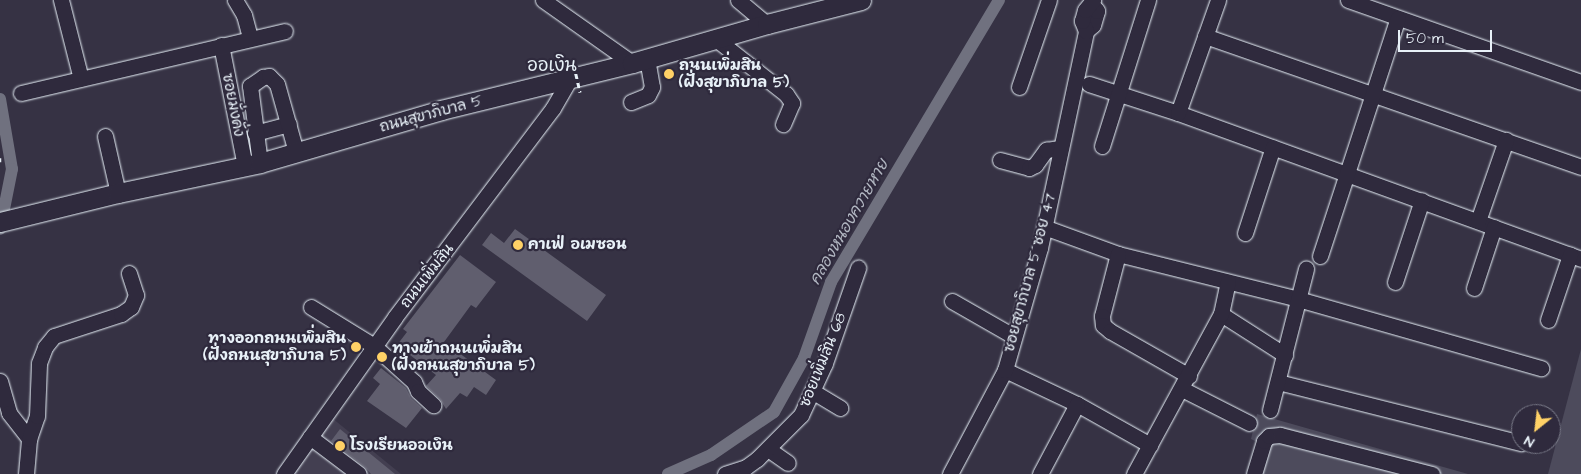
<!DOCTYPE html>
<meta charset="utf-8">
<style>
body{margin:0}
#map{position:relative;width:1581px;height:474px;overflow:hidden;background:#363244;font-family:"Architects Daughter","Playpen Sans Thai",sans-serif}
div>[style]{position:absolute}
.built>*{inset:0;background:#433f51}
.green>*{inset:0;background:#4d4b5c}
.canal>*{height:12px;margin:-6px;padding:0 6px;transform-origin:6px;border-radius:6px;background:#70717f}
.building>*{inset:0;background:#605e6e}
.path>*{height:2.5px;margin-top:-1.25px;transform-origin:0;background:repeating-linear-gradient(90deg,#e8f1f8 0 5px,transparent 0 9px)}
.roads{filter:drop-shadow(0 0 1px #e8f1f8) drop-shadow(0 0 1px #e8f1f8)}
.minor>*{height:15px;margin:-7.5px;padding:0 7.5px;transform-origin:7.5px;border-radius:7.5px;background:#2f2a3d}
.major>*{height:19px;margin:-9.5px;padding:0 9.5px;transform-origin:9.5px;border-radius:9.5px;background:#2f2a3d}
.path-bridge>*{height:2.5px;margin-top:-1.25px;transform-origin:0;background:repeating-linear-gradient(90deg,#e8f1f8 0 5px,transparent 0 9px)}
.dots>*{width:14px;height:14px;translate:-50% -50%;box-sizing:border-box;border:2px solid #2f2a3d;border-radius:50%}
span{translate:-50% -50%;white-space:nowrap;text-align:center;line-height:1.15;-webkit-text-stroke:4.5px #2f2a3d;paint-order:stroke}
.poi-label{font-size:15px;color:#e8f1f8;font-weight:700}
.left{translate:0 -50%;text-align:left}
.right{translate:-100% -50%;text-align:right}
.street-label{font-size:15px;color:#e8f1f8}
.water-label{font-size:16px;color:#b2b7c2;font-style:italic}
.quarter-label{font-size:18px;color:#e8f1f8}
.north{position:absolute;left:1511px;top:404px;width:50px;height:50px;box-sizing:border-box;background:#2f2a3d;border:1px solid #797a88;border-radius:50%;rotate:209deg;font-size:14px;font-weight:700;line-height:20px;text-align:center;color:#e8f1f8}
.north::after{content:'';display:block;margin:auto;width:18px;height:22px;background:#ffd166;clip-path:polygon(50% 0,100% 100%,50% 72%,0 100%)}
.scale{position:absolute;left:1398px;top:30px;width:94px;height:22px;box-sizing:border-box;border:2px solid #e8f1f8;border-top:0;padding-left:6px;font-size:15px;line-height:18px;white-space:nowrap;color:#e8f1f8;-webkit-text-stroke:4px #2f2a3d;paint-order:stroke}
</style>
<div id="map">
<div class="built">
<i style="clip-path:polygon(332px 418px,401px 474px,293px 474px)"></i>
</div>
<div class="green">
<i style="clip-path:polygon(1581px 349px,1581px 474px,1548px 474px)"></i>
<i style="clip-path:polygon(1257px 414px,1468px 474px,1262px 474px,1269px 448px,1251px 439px)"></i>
</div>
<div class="canal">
<i style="left:0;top:99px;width:71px;rotate:80.3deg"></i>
<i style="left:12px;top:169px;width:61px;rotate:101.3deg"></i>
<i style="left:668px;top:474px;width:47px;rotate:-23.8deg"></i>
<i style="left:711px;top:455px;width:76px;rotate:-34.3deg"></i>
<i style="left:774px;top:412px;width:62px;rotate:-60.9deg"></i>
<i style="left:804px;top:358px;width:81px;rotate:-70.4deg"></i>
<i style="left:831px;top:282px;width:328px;rotate:-59.2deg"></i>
</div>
<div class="building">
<i style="clip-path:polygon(515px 229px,606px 295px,587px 321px,482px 245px,491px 233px,504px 243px)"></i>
<i style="clip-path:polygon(460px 255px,496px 282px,476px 308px,471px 305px,444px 342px,496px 380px,486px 395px,474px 387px,467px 397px,460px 393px,446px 409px,440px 399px,426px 386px,436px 375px,397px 345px,407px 332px,403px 329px)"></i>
<i style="clip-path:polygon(381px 368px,406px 388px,411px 398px,422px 408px,406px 428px,367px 401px,380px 384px,373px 378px)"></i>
<i style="clip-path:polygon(340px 429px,395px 474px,371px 474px,365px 467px,331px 441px)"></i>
</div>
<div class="path">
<i style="left:0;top:158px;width:4px;rotate:90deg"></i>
</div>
<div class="roads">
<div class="minor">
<i style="left:61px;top:0;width:81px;rotate:75.8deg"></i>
<i style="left:235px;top:0;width:17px;rotate:59deg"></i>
<i style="left:244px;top:15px;width:24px;rotate:75deg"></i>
<i style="left:543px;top:0;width:109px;rotate:35.3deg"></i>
<i style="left:738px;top:0;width:38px;rotate:40deg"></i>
<i style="left:1348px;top:0;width:247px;rotate:19.4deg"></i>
<i style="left:1086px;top:31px;width:9px;rotate:-41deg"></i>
<i style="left:1093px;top:25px;width:15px;rotate:-74deg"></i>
<i style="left:1097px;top:11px;width:9px;rotate:-126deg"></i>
<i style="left:1205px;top:36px;width:398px;rotate:19.2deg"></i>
<i style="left:716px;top:39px;width:89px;rotate:38.2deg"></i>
<i style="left:786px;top:94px;width:11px;rotate:56deg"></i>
<i style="left:792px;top:103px;width:23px;rotate:113deg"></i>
<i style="left:221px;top:45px;width:123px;rotate:78.8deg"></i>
<i style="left:1089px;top:84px;width:94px;rotate:18deg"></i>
<i style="left:1178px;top:113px;width:429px;rotate:19.9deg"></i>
<i style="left:1019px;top:87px;width:92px;rotate:-71deg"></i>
<i style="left:21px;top:93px;width:271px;rotate:-13.2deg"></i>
<i style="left:631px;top:102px;width:18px;rotate:-22deg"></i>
<i style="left:648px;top:95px;width:9px;rotate:-63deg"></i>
<i style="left:652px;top:87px;width:28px;rotate:-100deg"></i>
<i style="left:1178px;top:113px;width:120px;rotate:-70.5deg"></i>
<i style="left:255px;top:133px;width:35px;rotate:-15deg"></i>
<i style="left:105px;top:136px;width:58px;rotate:77.2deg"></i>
<i style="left:1102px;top:146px;width:153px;rotate:-72.5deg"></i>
<i style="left:1000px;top:160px;width:30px;rotate:15deg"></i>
<i style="left:1029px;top:168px;width:7px;rotate:-27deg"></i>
<i style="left:1035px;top:165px;width:19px;rotate:-54deg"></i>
<i style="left:1046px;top:150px;width:14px;rotate:-8deg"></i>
<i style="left:260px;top:163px;width:78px;rotate:-97.4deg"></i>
<i style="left:250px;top:86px;width:16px;rotate:-35deg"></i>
<i style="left:263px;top:77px;width:6px;rotate:-9deg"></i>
<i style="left:269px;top:76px;width:11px;rotate:45deg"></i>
<i style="left:277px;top:84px;width:71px;rotate:74.4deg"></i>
<i style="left:1478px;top:221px;width:86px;rotate:-70.9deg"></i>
<i style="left:1044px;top:227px;width:79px;rotate:20deg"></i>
<i style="left:1118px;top:254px;width:186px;rotate:14deg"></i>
<i style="left:1298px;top:299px;width:253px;rotate:15.9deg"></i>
<i style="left:1245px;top:233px;width:90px;rotate:-72deg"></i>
<i style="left:1118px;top:254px;width:64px;rotate:104.5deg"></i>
<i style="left:1102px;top:316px;width:9px;rotate:84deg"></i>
<i style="left:1103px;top:325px;width:9px;rotate:41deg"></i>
<i style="left:1110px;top:331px;width:91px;rotate:29.7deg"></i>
<i style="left:1320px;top:256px;width:250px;rotate:-71.9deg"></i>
<i style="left:1395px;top:282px;width:86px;rotate:-71.8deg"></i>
<i style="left:1474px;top:288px;width:64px;rotate:-71.8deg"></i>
<i style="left:952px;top:301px;width:70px;rotate:29.8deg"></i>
<i style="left:311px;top:307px;width:74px;rotate:31.8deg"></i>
<i style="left:374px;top:346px;width:54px;rotate:42deg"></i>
<i style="left:414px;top:382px;width:10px;rotate:66deg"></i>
<i style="left:418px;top:391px;width:21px;rotate:43deg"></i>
<i style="left:1221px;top:314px;width:76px;rotate:32.6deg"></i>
<i style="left:1548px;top:320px;width:69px;rotate:-71.3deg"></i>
<i style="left:1005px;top:370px;width:80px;rotate:25.3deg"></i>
<i style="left:1077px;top:404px;width:84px;rotate:29.3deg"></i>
<i style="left:0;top:381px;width:33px;rotate:74deg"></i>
<i style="left:9px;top:413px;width:33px;rotate:52deg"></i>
<i style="left:1278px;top:382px;width:251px;rotate:14.1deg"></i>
<i style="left:1182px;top:389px;width:75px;rotate:26.9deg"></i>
<i style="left:812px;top:391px;width:33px;rotate:31deg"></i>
<i style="left:1270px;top:410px;width:146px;rotate:-75.7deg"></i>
<i style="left:310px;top:437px;width:61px;rotate:37.1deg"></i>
<i style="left:768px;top:449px;width:24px;rotate:35deg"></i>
<i style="left:26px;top:474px;width:35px;rotate:-85deg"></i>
<i style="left:29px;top:439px;width:24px;rotate:-71deg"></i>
<i style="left:37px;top:416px;width:53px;rotate:-87.8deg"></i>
<i style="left:39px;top:363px;width:17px;rotate:-69deg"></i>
<i style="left:45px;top:347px;width:14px;rotate:-51deg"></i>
<i style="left:54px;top:336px;width:71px;rotate:-18.2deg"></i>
<i style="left:121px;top:314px;width:12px;rotate:-35deg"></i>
<i style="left:131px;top:307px;width:13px;rotate:-67deg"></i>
<i style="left:136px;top:295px;width:23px;rotate:-108deg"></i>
<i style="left:284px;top:474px;width:192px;rotate:-54.7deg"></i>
<i style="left:395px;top:317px;width:262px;rotate:-52.9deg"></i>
<i style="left:553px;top:108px;width:34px;rotate:-60deg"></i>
<i style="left:725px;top:474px;width:22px;rotate:-18deg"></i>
<i style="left:746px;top:467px;width:14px;rotate:-36deg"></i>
<i style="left:757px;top:459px;width:62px;rotate:-45deg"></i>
<i style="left:801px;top:415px;width:57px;rotate:-65.2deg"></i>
<i style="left:825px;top:363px;width:101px;rotate:-70.8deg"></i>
<i style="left:950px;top:474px;width:118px;rotate:-62.1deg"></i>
<i style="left:1005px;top:370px;width:127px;rotate:-74deg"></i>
<i style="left:1040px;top:248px;width:222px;rotate:-78deg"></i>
<i style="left:1086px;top:31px;width:11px;rotate:-112deg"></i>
<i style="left:1082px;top:21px;width:11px;rotate:-75deg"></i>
<i style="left:1085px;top:10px;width:13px;rotate:-51deg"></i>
<i style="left:1040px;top:474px;width:79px;rotate:-62.1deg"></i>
<i style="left:1134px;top:474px;width:182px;rotate:-61.5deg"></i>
<i style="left:1221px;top:314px;width:33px;rotate:-78deg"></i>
<i style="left:1254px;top:474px;width:34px;rotate:-73deg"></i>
<i style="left:1264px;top:441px;width:7px;rotate:-45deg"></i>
<i style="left:1269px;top:436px;width:11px;rotate:-5deg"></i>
<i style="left:1280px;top:435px;width:157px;rotate:14.4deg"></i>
</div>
<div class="major">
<i style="left:0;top:222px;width:122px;rotate:-13.8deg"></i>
<i style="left:118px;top:193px;width:145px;rotate:-11.9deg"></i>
<i style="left:260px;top:163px;width:189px;rotate:-16.3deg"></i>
<i style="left:441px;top:110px;width:197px;rotate:-13.8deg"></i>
<i style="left:632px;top:63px;width:141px;rotate:-16.1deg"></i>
<i style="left:767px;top:24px;width:97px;rotate:-14.3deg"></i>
</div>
</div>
<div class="path-bridge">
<i style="left:574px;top:65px;width:28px;rotate:77deg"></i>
</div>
<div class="dots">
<i style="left:669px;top:74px;background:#ffd166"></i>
<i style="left:518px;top:245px;background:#ffd166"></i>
<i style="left:356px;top:347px;background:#ffd166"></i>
<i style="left:382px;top:357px;background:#ffd166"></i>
<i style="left:340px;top:446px;background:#ffd166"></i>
</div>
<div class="poi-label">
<span class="left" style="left:679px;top:74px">ถนนเพิ่มสิน<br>(ฝั่งสุขาภิบาล 5)</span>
<span class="left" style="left:528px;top:245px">คาเฟ่ อเมซอน</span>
<span class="right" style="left:346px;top:347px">ทางออกถนนเพิ่มสิน<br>(ฝั่งถนนสุขาภิบาล 5)</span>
<span class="left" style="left:392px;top:357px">ทางเข้าถนนเพิ่มสิน<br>(ฝั่งถนนสุขาภิบาล 5)</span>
<span class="left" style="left:350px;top:446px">โรงเรียนออเงิน</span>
</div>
<div class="street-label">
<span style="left:233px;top:105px;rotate:79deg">ซอยมั่งคั่ง</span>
<span style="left:431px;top:114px;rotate:-15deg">ถนนสุขาภิบาล 5</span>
<span style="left:1030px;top:273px;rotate:-75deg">ซอยสุขาภิบาล 5 ซอย 47</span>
<span style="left:427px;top:276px;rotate:-52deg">ถนนเพิ่มสิน</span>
<span style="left:823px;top:360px;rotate:-68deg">ซอยเพิ่มสิน 68</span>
</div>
<div class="water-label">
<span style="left:849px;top:222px;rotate:-60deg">คลองหนองควายหาย</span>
</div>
<div class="quarter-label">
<span style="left:552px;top:66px">ออเงิน</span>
</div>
<div class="north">N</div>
<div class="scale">50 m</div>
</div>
